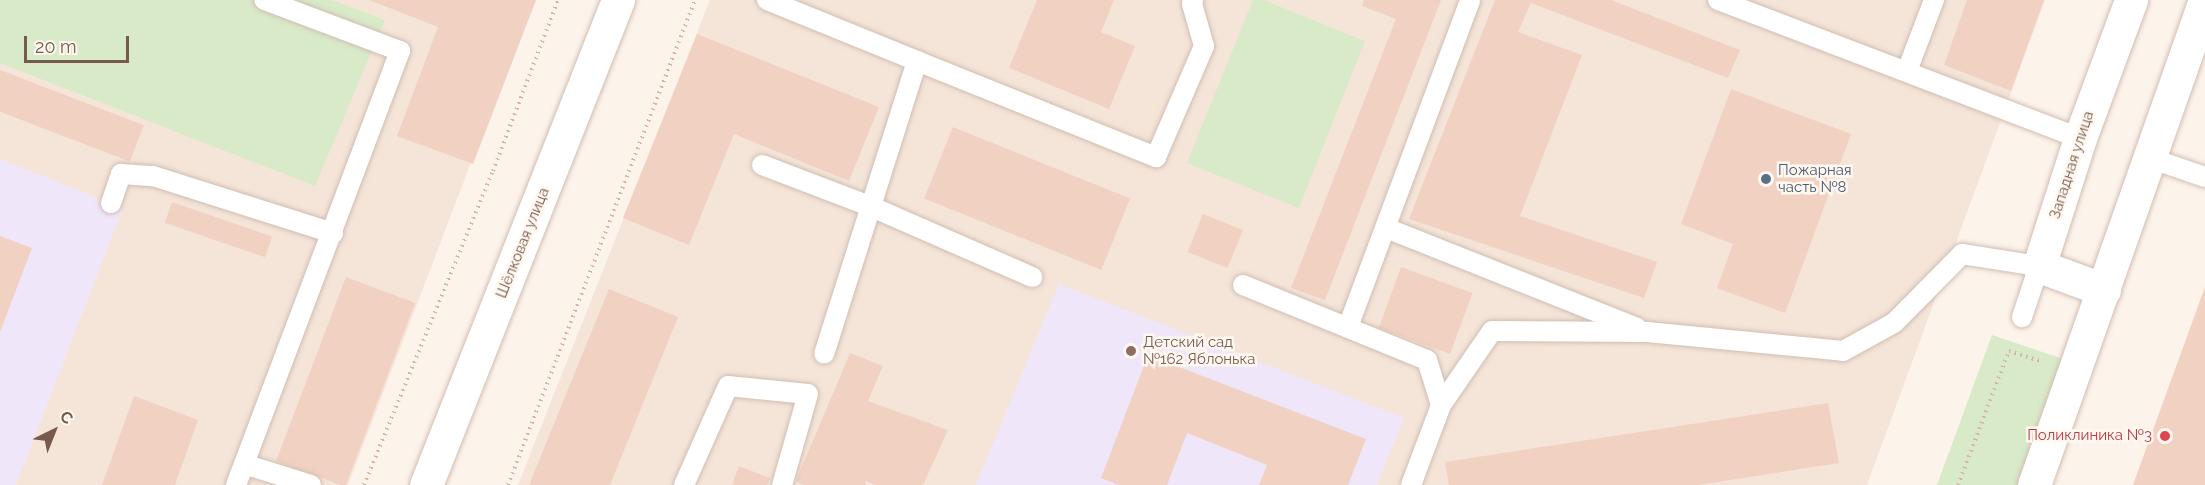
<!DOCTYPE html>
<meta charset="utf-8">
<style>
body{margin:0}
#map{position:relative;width:2205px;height:485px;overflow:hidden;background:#fcf3ea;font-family:Raleway,sans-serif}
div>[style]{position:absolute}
.residential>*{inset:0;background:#f4e5d8}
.education>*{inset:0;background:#f0e6f9}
.green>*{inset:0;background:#d8eac8}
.building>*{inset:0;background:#f1d1c2;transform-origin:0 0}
.path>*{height:4px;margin-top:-2px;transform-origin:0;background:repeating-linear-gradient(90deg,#d6b4a5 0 1.5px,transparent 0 6px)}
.roads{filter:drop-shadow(0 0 2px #d1bdb2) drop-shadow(0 0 2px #d1bdb2)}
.lane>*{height:20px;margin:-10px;padding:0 10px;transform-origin:10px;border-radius:10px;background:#fff}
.street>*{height:33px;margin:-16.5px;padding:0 16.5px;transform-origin:16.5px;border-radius:16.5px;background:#fff}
.secondary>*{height:33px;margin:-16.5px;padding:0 16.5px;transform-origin:16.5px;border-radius:16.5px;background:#fff}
.dots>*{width:16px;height:16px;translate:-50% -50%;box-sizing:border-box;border:3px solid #fff8f0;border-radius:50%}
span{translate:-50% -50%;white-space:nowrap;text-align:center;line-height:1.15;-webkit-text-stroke:5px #fff8f0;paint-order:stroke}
.street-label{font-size:15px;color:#77594d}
.service-label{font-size:15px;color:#4e5e75}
.left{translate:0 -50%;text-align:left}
.education-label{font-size:15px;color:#785e54}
.health-label{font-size:15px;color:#be3a42}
.right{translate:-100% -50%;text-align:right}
.north{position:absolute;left:24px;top:401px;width:60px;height:60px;-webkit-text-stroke:4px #fff8f0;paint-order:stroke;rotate:43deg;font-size:16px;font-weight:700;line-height:24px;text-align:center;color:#77594d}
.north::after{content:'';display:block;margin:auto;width:21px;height:27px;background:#77594d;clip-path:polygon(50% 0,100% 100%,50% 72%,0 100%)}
.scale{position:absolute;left:24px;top:36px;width:105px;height:27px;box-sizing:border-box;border:3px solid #77594d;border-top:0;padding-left:8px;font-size:18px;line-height:21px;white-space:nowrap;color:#77594d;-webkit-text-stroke:4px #fff8f0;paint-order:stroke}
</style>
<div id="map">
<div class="residential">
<i style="clip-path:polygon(0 0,533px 0,348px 485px,0 485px)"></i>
<i style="clip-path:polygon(710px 0,2045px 0,1867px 485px,518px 485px)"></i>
</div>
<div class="education">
<i style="clip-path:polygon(0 159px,123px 208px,16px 485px,0 485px)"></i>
<i style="clip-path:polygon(1059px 284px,1404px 418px,1377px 485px,976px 485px)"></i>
</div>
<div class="green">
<i style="clip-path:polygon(0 0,332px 0,385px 20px,315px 186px,0 63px)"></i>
<i style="clip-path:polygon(1253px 0,1264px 0,1365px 41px,1299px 208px,1187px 163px)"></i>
<i style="clip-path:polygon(1992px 335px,2066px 360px,2020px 485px,1937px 485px)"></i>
</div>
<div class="building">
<i style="clip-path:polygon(369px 0,536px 0,473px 164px,397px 136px,438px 27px)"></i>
<i style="clip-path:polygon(1037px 0,1114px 0,1101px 32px,1135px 46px,1109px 109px,1009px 68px)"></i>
<i style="clip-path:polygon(1364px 0,1441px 0,1325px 300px,1291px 288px,1396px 19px,1362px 6px)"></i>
<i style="clip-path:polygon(1495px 0,1611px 0,1740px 50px,1728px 78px,1531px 3px,1518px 32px,1582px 55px,1520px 216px,1657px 262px,1644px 298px,1409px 219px)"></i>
<i style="clip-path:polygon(1967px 0,2044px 0,2011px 91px,1944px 65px)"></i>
<i style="clip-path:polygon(697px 34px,879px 107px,849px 181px,734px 134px,689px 245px,623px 218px)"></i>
<i style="left:0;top:70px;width:154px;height:39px;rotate:21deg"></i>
<i style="clip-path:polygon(1731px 89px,1851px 134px,1785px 313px,1717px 288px,1733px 244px,1681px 224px)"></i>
<i style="left:953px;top:127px;width:191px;height:77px;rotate:22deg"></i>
<i style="left:172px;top:202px;width:106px;height:22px;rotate:19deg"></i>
<i style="left:1203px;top:214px;width:43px;height:41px;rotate:22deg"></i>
<i style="clip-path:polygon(0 236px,32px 248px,0 332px)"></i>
<i style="left:1401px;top:267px;width:76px;height:65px;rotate:20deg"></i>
<i style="clip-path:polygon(346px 277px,415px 303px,346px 485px,341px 485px,276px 461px)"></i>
<i style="clip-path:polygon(2205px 287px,2205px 485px,2133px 485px)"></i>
<i style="clip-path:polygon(609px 289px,678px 317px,610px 485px,529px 485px)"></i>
<i style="clip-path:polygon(850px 353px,883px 366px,868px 401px,948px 430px,923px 485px,876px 485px,866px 481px,865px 485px,804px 485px,796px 481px)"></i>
<i style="clip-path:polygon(1148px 355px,1366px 439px,1348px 485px,1259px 485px,1267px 465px,1187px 433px,1167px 485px,1118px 485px,1101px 478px)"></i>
<i style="clip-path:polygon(134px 396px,198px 420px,175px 485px,102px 485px)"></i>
<i style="clip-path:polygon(1828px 403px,1839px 463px,1698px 485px,1449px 485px,1445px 462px)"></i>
<i style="clip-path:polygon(739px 466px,770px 478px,767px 485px,732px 485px)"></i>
</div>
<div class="path">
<i style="left:364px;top:485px;width:339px;rotate:-67.7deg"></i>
<i style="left:493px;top:171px;width:183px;rotate:-69.2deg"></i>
<i style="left:508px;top:485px;width:520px;rotate:-68.92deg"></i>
<i style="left:1958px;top:485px;width:143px;rotate:-69.2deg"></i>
<i style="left:2009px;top:351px;width:33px;rotate:18deg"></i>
</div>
<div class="roads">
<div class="lane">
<i style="left:767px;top:0;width:162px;rotate:22.1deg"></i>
<i style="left:917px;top:61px;width:307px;rotate:107.6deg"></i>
<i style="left:1718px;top:0;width:387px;rotate:20.9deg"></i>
<i style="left:917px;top:61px;width:258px;rotate:21.9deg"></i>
<i style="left:1156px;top:157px;width:121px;rotate:-66.6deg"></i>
<i style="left:1204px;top:46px;width:44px;rotate:-105.9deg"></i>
<i style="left:1192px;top:4px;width:4px;rotate:-76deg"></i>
<i style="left:1907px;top:71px;width:76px;rotate:-69.2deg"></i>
<i style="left:2150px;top:158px;width:58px;rotate:19.1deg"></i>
<i style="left:762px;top:165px;width:118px;rotate:20.9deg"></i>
<i style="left:872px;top:207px;width:175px;rotate:23.6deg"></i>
<i style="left:111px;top:203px;width:31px;rotate:-71deg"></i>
<i style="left:121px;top:174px;width:32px;rotate:4deg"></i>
<i style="left:153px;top:176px;width:189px;rotate:17.6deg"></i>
<i style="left:1386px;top:228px;width:270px;rotate:21.7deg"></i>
<i style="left:1243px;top:285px;width:199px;rotate:22.2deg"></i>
<i style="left:1427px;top:360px;width:47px;rotate:72.7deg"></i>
<i style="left:1348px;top:327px;width:349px;rotate:-69.5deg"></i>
<i style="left:244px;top:464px;width:70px;rotate:17.4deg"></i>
<i style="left:236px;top:485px;width:464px;rotate:-69.3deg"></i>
<i style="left:400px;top:51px;width:145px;rotate:-159.4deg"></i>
<i style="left:684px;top:485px;width:108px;rotate:-66deg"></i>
<i style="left:728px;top:386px;width:80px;rotate:5.7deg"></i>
<i style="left:808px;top:394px;width:95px;rotate:105.9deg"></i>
<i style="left:1411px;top:485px;width:85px;rotate:-69.4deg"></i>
<i style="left:1441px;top:405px;width:90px;rotate:-55.4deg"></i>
<i style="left:1492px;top:331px;width:155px;rotate:0.4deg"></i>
<i style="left:1647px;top:332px;width:197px;rotate:5.5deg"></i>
<i style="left:1843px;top:351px;width:58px;rotate:-28.8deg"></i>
<i style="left:1894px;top:323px;width:97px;rotate:-45.4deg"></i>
<i style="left:1962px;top:254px;width:78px;rotate:8.9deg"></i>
<i style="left:2039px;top:266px;width:54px;rotate:108.4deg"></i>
</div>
<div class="street">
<i style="left:2104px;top:290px;width:69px;rotate:-159.7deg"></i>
<i style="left:2039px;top:266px;width:134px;rotate:-72.2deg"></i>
<i style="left:2080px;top:138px;width:147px;rotate:-69.7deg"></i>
<i style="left:2034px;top:485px;width:514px;rotate:-70.58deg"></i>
</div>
<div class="secondary">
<i style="left:426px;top:485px;width:522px;rotate:-68.4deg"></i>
</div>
</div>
<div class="dots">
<i style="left:1766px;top:179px;background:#5c6f8a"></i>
<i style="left:1131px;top:351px;background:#8d6e63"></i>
<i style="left:2165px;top:436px;background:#e0444e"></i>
</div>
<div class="street-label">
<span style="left:2072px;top:165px;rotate:-72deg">Западная улица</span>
<span style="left:523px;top:243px;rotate:-68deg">Шёлковая улица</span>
</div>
<div class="service-label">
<span class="left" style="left:1778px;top:179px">Пожарная<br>часть №8</span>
</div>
<div class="education-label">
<span class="left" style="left:1143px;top:351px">Детский сад<br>№162 Яблонька</span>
</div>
<div class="health-label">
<span class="right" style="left:2152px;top:436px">Поликлиника №3</span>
</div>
<div class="north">С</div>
<div class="scale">20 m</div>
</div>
